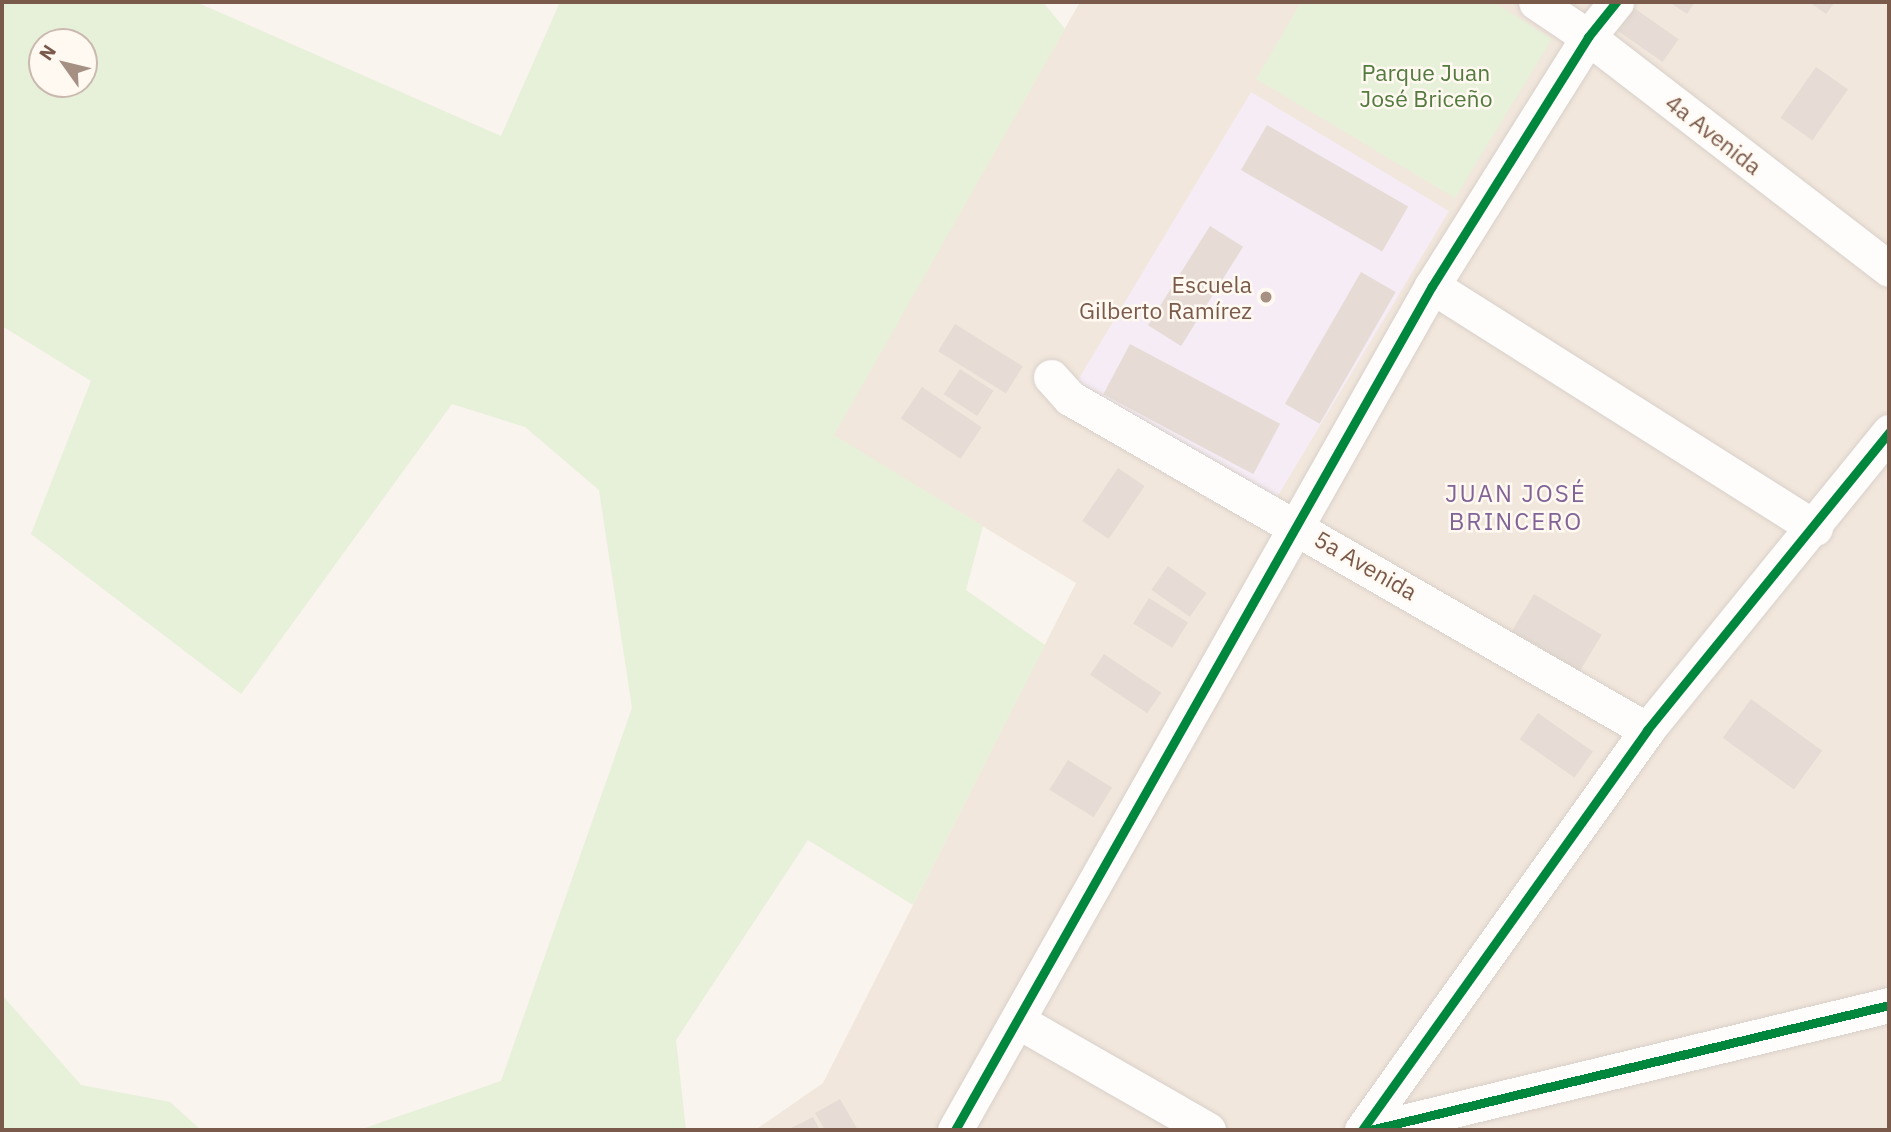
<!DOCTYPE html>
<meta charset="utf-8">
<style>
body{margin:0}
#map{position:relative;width:1891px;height:1132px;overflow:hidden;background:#f9f4ee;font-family:"IBM Plex Sans",sans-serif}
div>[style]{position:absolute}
.residential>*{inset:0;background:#f2e7dc}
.education>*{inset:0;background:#f5ecf5;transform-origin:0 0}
.green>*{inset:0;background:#e7f0d9}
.building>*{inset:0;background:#e6dcd5;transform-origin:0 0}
.roads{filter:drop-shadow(0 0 2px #d8d0ca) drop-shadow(0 0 2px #d8d0ca)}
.minor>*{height:35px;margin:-17.5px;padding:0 17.5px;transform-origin:17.5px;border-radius:17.5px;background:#fefdfc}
.cycleway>*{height:9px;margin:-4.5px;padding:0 4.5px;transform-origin:4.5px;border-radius:4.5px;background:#00873e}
.dots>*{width:19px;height:19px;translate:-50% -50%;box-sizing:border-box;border:4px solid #fff9f1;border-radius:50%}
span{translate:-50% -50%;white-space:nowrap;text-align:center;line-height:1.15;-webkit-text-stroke:5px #fff9f1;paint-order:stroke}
.park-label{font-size:23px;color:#537a3f}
.street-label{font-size:23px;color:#7a5a4b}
.poi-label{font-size:23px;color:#7a5a4b}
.right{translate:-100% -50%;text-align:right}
.neighbourhood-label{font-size:24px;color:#826396;letter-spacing:2px}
.frame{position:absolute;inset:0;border:4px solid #7a5a4b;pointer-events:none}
.north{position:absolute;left:28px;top:28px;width:70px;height:70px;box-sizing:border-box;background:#fff9f1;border:2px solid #cab9af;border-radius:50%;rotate:304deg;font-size:19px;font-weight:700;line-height:28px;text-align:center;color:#7a5a4b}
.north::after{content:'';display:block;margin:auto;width:24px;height:32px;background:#a69084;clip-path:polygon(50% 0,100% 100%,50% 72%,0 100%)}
</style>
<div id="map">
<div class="residential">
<i style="clip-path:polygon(1080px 2px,1889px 2px,1889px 1130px,755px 1130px,823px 1083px,1076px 583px,833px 435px)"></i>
</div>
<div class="education">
<i style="left:1251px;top:92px;width:231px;height:340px;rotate:31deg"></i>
</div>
<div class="green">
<i style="clip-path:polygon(evenodd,2px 2px,196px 2px,501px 136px,560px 2px,1043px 2px,1065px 29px,834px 435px,983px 526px,966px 590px,1045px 645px,913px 905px,808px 840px,676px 1040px,686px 1130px,359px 1130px,501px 1081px,632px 708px,599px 490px,525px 427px,452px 404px,241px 694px,31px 534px,91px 381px,2px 326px,2px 2px,42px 42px,84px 42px,84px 84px,42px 84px,42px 42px)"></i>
<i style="clip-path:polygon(1301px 2px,1494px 2px,1552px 39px,1455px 198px,1256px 79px)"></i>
<i style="clip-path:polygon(2px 995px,81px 1085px,170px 1102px,201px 1130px,2px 1130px)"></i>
</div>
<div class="building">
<i style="clip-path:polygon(1669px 2px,1695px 2px,1687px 14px)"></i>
<i style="clip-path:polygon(1809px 2px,1835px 2px,1826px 14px)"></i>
<i style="left:1627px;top:3px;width:63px;height:28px;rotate:35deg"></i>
<i style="left:1816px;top:67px;width:39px;height:62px;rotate:35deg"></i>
<i style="left:1267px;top:125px;width:163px;height:52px;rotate:30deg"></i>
<i style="left:1210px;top:226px;width:39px;height:117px;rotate:32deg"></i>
<i style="left:1361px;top:272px;width:40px;height:152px;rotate:30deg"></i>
<i style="left:955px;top:324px;width:80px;height:32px;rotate:32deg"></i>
<i style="left:1130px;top:344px;width:170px;height:57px;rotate:28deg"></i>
<i style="left:960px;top:369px;width:40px;height:30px;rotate:33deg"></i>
<i style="left:922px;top:387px;width:72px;height:38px;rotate:34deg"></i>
<i style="left:1118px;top:468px;width:32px;height:64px;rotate:34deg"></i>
<i style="left:1168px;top:566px;width:47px;height:29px;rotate:35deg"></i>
<i style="left:1534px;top:594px;width:79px;height:49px;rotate:31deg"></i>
<i style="left:1149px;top:598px;width:46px;height:30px;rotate:32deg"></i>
<i style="left:1104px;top:654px;width:69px;height:25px;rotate:34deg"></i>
<i style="left:1751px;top:699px;width:88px;height:48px;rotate:36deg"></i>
<i style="left:1538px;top:713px;width:67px;height:32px;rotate:35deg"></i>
<i style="left:1068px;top:760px;width:52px;height:35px;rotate:32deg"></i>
<i style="clip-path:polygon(840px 1099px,858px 1130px,825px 1130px,815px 1113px)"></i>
<i style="clip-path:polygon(813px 1117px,820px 1130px,787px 1130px)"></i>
</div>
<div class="roads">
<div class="minor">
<i style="left:1536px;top:2px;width:63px;rotate:33.9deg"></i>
<i style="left:1588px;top:37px;width:380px;rotate:37.6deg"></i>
<i style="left:1432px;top:286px;width:453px;rotate:32.3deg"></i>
<i style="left:1051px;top:377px;width:28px;rotate:48deg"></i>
<i style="left:1070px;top:398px;width:666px;rotate:29.92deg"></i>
<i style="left:1018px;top:1021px;width:219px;rotate:29.8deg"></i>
<i style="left:955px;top:1130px;width:969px;rotate:-60.53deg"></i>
<i style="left:1432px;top:286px;width:294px;rotate:-57.9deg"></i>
<i style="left:1588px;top:37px;width:45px;rotate:-51.3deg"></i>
<i style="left:1362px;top:1130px;width:491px;rotate:-54.5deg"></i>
<i style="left:1647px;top:730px;width:384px;rotate:-50.9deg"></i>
<i style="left:1370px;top:1130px;width:534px;rotate:-13.54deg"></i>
</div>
</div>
<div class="cycleway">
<i style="left:955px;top:1130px;width:969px;rotate:-60.53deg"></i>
<i style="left:1432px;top:286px;width:294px;rotate:-57.9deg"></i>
<i style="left:1588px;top:37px;width:45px;rotate:-51.3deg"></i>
<i style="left:1362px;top:1130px;width:491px;rotate:-54.5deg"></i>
<i style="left:1647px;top:730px;width:384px;rotate:-50.9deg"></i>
<i style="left:1370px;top:1130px;width:534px;rotate:-13.54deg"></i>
</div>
<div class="dots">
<i style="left:1266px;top:297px;background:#a69084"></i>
</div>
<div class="park-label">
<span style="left:1426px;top:85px">Parque Juan<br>José Briceño</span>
</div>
<div class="street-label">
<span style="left:1714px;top:134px;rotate:38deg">4a Avenida</span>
<span style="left:1366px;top:565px;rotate:30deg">5a Avenida</span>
</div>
<div class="poi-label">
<span class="right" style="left:1252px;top:297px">Escuela<br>Gilberto Ramírez</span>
</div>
<div class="neighbourhood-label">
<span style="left:1516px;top:508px">JUAN JOSÉ<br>BRINCERO</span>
</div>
<div class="frame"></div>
<div class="north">N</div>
</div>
